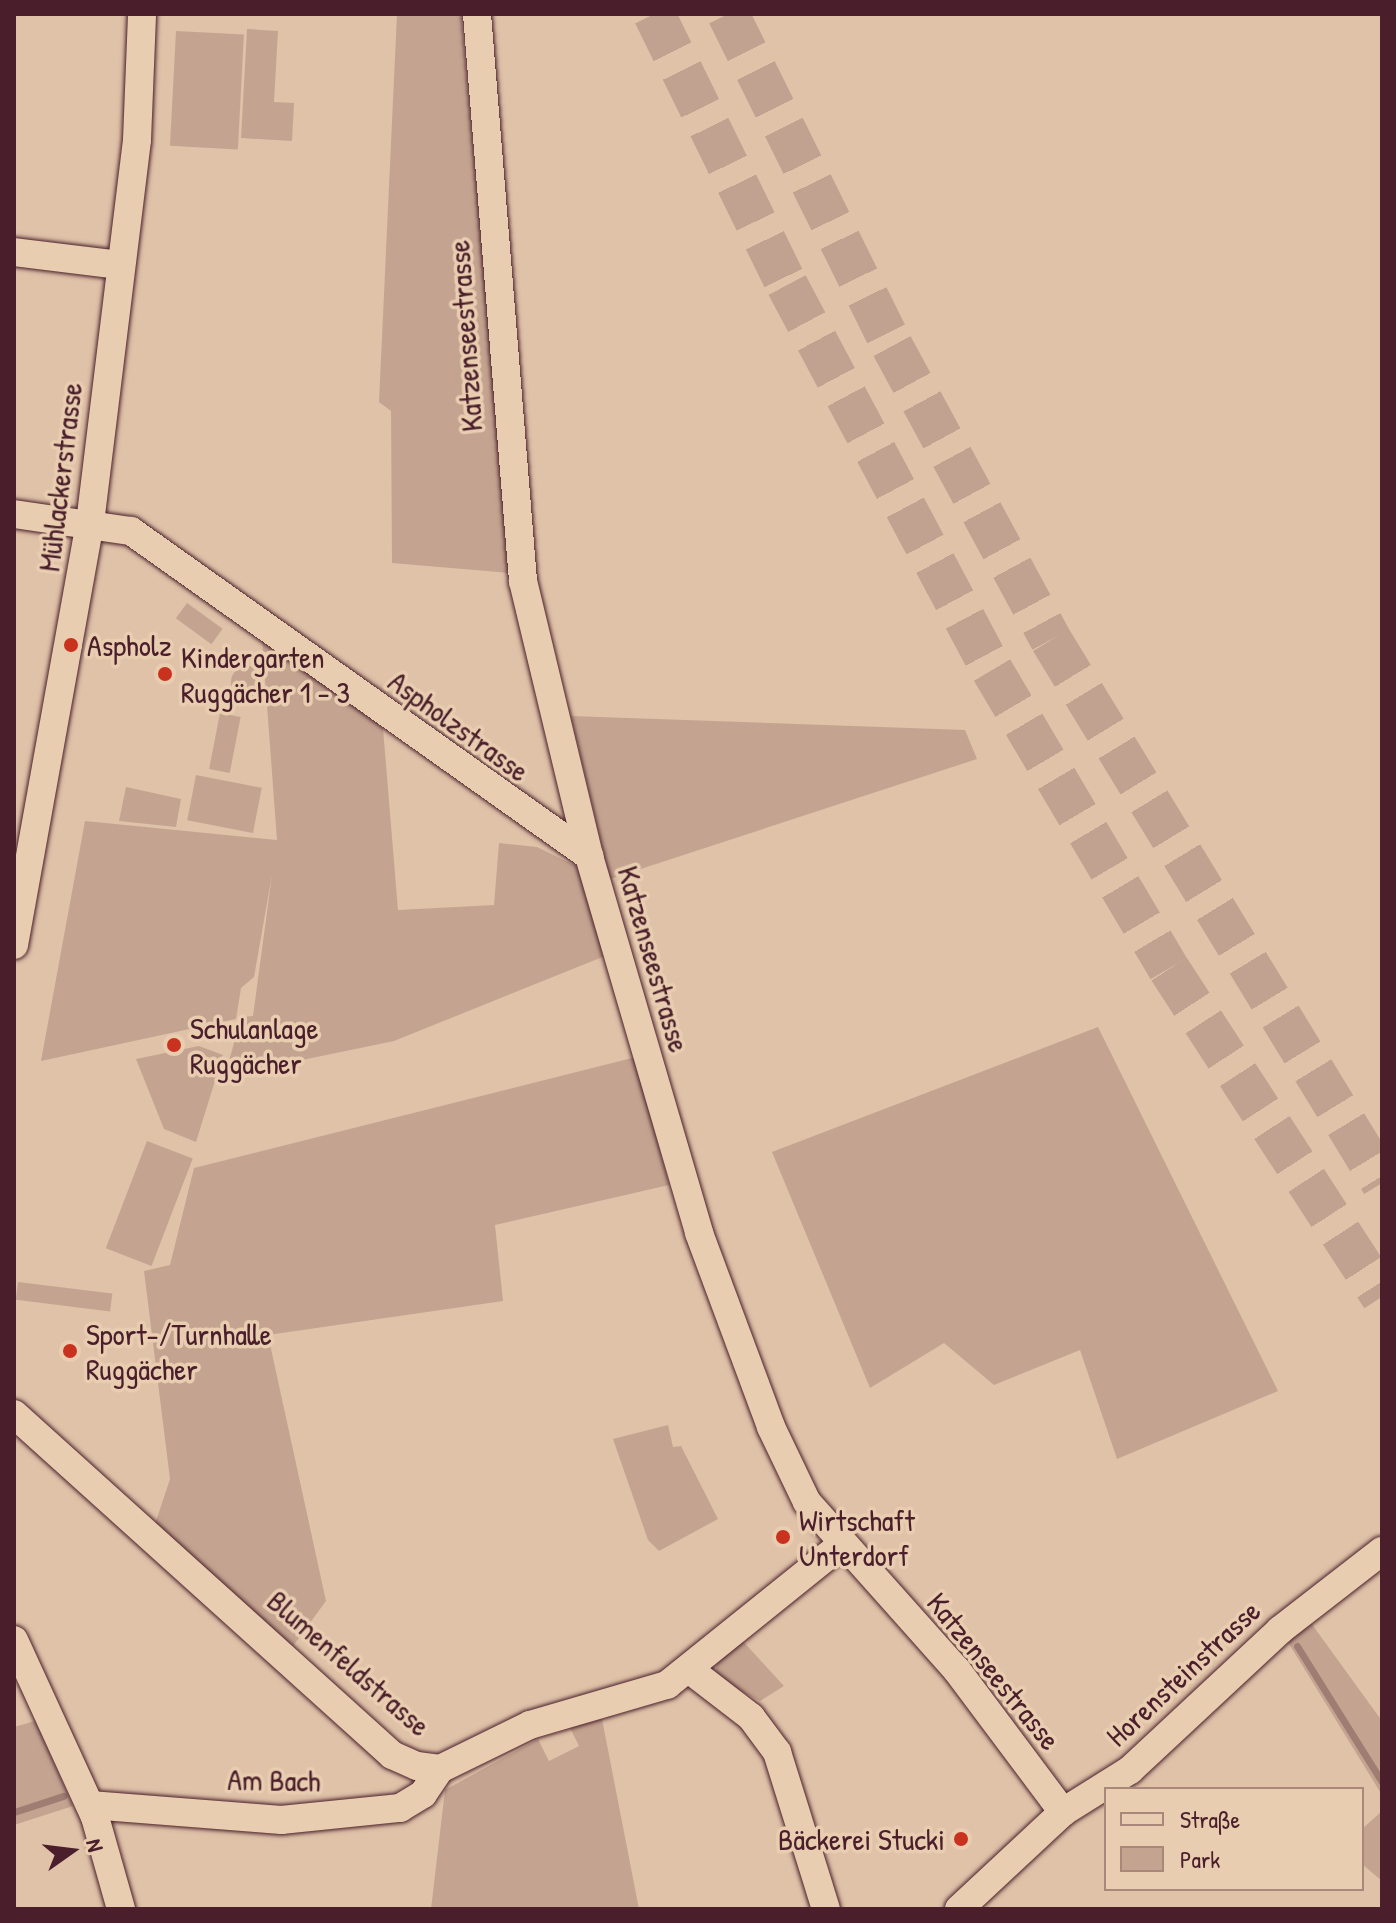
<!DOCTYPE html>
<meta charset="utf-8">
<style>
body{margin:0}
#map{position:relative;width:1396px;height:1923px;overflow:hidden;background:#dfc2a8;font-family:"Patrick Hand",sans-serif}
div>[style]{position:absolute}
.green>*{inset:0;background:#c4a490;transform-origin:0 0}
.round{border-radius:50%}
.stream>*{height:7px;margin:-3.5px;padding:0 3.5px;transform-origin:3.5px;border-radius:3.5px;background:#a07d73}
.highway-tunnel>*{height:42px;margin-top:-21px;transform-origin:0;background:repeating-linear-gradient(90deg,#c1a18f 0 42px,transparent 0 63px)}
.roads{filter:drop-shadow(0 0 2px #4a1f2b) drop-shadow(0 0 2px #4a1f2b)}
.minor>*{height:28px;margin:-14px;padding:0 14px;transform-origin:14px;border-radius:14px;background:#e9cdb0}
.dots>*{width:22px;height:22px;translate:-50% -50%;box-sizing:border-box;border:4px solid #e9cdb0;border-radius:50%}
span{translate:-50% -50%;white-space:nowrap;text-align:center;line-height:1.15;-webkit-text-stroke:7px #e9cdb0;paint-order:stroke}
.street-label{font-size:30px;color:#4a1f2b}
.poi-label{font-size:30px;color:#4a1f2b}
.left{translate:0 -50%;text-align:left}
.right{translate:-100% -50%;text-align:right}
.frame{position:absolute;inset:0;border:16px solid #4a1f2b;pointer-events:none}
.legend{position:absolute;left:1104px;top:1787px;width:260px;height:104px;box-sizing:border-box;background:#e9cdb0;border:2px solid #a9877b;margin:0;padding:10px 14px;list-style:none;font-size:24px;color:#4a1f2b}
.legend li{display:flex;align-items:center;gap:16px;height:40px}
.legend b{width:40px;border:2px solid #a9877b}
.north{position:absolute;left:32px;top:1811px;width:80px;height:80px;-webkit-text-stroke:6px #e9cdb0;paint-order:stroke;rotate:76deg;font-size:22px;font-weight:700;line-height:32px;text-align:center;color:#4a1f2b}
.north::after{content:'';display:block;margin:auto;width:28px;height:36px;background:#4a1f2b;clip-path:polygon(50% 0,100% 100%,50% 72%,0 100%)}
</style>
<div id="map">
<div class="green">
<i style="clip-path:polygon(397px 14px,461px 14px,511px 573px,392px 563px,391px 411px,379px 402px)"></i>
<i style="clip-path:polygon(247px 29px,278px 31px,274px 102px,294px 103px,292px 141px,241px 138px)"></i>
<i style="left:176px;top:31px;width:68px;height:115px;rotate:3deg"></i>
<i style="left:187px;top:603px;width:44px;height:19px;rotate:36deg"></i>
<i style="clip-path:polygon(262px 638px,383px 728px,398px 910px,494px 905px,499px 843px,537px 847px,580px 868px,605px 956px,394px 1041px,225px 1076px,241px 1017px,253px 1016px,272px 875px,254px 977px,241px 988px,236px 1019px,41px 1061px,85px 821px,277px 840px)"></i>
<i class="round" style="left:231px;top:666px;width:32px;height:32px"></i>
<i style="left:220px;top:713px;width:21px;height:57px;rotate:11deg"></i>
<i style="clip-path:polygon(571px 716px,965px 730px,977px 759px,610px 879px)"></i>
<i style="left:196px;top:775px;width:67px;height:46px;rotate:11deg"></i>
<i style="clip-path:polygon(126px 787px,181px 799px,176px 827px,119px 821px)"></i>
<i style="clip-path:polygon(1098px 1027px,1278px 1391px,1117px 1459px,1080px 1350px,994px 1385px,944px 1343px,870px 1388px,772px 1152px)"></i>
<i style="clip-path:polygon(199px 1046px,223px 1055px,196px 1142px,164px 1129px,136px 1059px)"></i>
<i style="clip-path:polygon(636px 1057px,669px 1185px,495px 1225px,503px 1301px,268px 1335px,326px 1601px,293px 1646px,155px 1524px,170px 1479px,144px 1271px,170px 1265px,194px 1168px)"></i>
<i style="left:147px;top:1141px;width:49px;height:115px;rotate:21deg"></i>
<i style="left:18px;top:1282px;width:95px;height:18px;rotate:7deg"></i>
<i style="clip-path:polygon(668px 1425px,673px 1447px,681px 1446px,718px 1519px,659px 1551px,648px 1540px,613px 1439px)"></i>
<i style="clip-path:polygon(1311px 1623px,1382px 1721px,1382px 1795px,1286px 1639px)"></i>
<i style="clip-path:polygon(740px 1638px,784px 1686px,760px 1701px,715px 1677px,717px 1662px)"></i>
<i style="clip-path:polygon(602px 1719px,639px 1909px,431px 1909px,445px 1790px,538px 1739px,549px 1761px,579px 1746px,569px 1726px)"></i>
<i style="clip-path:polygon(35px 1721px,73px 1806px,14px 1825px,14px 1727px)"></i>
<i style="clip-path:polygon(1382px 1811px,1382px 1881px,1362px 1864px,1362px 1829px)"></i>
</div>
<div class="stream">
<i style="left:1297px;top:1646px;width:160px;rotate:58deg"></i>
<i style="left:14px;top:1812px;width:52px;rotate:-18.1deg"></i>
</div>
<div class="highway-tunnel">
<i style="left:654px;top:14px;width:302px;rotate:63.9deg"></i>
<i style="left:787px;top:285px;width:436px;rotate:62deg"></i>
<i style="left:992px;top:670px;width:347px;rotate:59.4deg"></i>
<i style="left:1169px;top:969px;width:391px;rotate:57deg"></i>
<i style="left:728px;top:14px;width:370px;rotate:63.7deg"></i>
<i style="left:892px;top:346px;width:334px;rotate:61.6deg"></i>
<i style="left:1051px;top:640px;width:636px;rotate:58.63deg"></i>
</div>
<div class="roads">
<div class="minor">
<i style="left:477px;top:14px;width:569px;rotate:85.36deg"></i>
<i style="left:523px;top:581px;width:283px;rotate:76.5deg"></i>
<i style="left:589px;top:856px;width:393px;rotate:73.7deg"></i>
<i style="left:699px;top:1233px;width:207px;rotate:69.6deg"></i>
<i style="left:771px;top:1427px;width:83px;rotate:64.4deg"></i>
<i style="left:807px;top:1502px;width:224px;rotate:48.3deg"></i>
<i style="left:956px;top:1669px;width:179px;rotate:53.2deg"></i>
<i style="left:14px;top:252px;width:107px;rotate:7deg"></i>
<i style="left:14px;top:514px;width:118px;rotate:8.3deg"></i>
<i style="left:131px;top:531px;width:562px;rotate:35.36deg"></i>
<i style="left:14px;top:945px;width:429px;rotate:-79.8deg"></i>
<i style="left:90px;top:523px;width:386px;rotate:-83deg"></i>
<i style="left:137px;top:140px;width:126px;rotate:-87.7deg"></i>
<i style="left:14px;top:1414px;width:509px;rotate:42.05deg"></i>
<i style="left:392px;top:1755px;width:27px;rotate:24deg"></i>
<i style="left:417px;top:1766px;width:23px;rotate:7deg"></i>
<i style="left:440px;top:1769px;width:100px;rotate:-26.1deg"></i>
<i style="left:530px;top:1725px;width:143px;rotate:-16.3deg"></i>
<i style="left:667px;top:1685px;width:222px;rotate:-38.8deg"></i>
<i style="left:14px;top:1640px;width:195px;rotate:65.4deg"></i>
<i style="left:95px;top:1817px;width:96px;rotate:74.2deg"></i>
<i style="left:690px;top:1670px;width:77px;rotate:37.6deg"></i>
<i style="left:751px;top:1717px;width:44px;rotate:53.4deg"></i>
<i style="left:777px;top:1752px;width:164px;rotate:72.7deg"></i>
<i style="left:90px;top:1805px;width:192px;rotate:4.5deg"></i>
<i style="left:281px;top:1820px;width:120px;rotate:-5.8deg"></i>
<i style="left:400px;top:1808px;width:27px;rotate:-31deg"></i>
<i style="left:423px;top:1794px;width:30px;rotate:-56deg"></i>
<i style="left:959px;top:1909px;width:142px;rotate:-43deg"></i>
<i style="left:1063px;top:1812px;width:79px;rotate:-32.1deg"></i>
<i style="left:1130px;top:1770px;width:205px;rotate:-43deg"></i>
<i style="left:1280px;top:1630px;width:129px;rotate:-37.8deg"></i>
</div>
</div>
<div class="dots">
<i style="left:71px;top:645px;background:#c8321e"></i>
<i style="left:165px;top:674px;background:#c8321e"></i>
<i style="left:174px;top:1045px;background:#c8321e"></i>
<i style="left:70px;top:1351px;background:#c8321e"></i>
<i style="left:783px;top:1537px;background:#c8321e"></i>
<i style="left:961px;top:1839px;background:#c8321e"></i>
</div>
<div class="street-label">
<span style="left:465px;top:336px;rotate:-94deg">Katzenseestrasse</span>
<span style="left:60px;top:477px;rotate:-83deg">Mühlackerstrasse</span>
<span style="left:459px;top:726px;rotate:36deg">Aspholzstrasse</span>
<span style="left:654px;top:959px;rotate:74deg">Katzenseestrasse</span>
<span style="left:349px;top:1663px;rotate:41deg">Blumenfeldstrasse</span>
<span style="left:994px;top:1671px;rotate:51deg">Katzenseestrasse</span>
<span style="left:1183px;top:1673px;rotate:-43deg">Horensteinstrasse</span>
<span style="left:274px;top:1780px;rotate:1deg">Am Bach</span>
</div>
<div class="poi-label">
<span class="left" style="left:87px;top:645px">Aspholz</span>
<span class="left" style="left:181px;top:674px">Kindergarten<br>Ruggächer 1 - 3</span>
<span class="left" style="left:190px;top:1045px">Schulanlage<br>Ruggächer</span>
<span class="left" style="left:86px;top:1351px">Sport-/Turnhalle<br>Ruggächer</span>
<span class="left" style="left:799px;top:1537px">Wirtschaft<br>Unterdorf</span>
<span class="right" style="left:945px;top:1839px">Bäckerei Stucki</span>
</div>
<div class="frame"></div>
<ul class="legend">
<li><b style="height:10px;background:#e9cdb0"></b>Straße</li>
<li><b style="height:22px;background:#c4a490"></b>Park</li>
</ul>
<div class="north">N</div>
</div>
